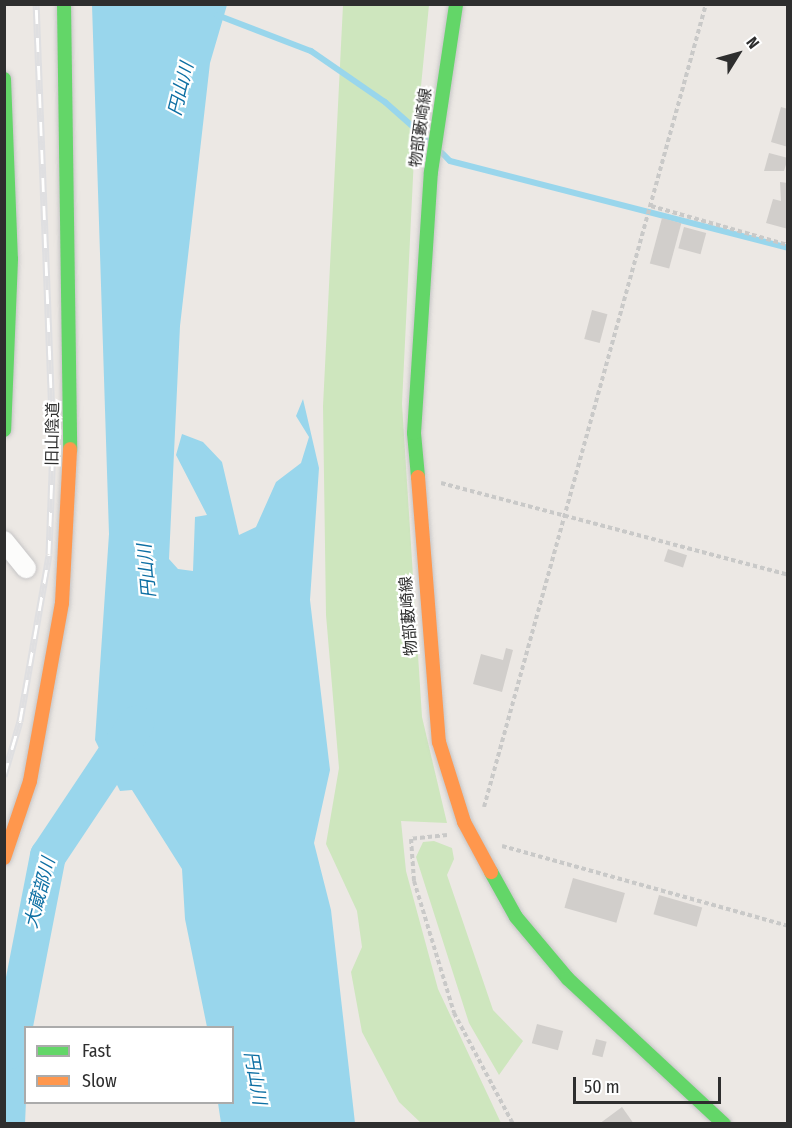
<!DOCTYPE html>
<meta charset="utf-8">
<style>
body{margin:0}
#map{position:relative;width:792px;height:1128px;overflow:hidden;background:#ece8e4;font-family:"Fira Sans Condensed","Noto Sans JP",sans-serif}
div>[style]{position:absolute}
.green>*{inset:0;background:#cee6be}
.water>*{inset:0;background:#99d6ec}
.stream>*{height:6px;margin:-3px;padding:0 3px;transform-origin:3px;border-radius:3px;background:#99d6ec}
.river>*{height:36px;margin:-18px;padding:0 18px;transform-origin:18px;border-radius:18px;background:#99d6ec}
.building>*{inset:0;background:#d1cecb;transform-origin:0 0}
.path>*{height:4px;margin-top:-2px;transform-origin:0;background:repeating-linear-gradient(90deg,#c9c9c8 0 4.5px,transparent 0 7.5px)}
.roads{filter:drop-shadow(0 0 2px #c5c4c5) drop-shadow(0 0 2px #c5c4c5)}
.street>*{height:20px;margin:-10px;padding:0 10px;transform-origin:10px;border-radius:10px;background:#fcfcfb}
.fast>*{height:14px;margin:-7px;padding:0 7px;transform-origin:7px;border-radius:7px;background:#63d668}
.slow>*{height:14px;margin:-7px;padding:0 7px;transform-origin:7px;border-radius:7px;background:#ff974d}
.rail>*{height:7px;margin-top:-3.5px;transform-origin:0;background:repeating-linear-gradient(90deg,#fff 0 14px,#dfdfe1 0 28px);box-sizing:border-box;border-block:2px solid #dfdfe1}
span{translate:-50% -50%;white-space:nowrap;text-align:center;line-height:1.15;-webkit-text-stroke:4.5px #fff;paint-order:stroke}
.street-label{font-size:16px;color:#2e2e2e}
.water-label{font-size:18px;color:#0d6fa3;font-style:italic}
.frame{position:absolute;inset:0;border:6px solid #2e2e2e;pointer-events:none}
.legend{position:absolute;left:24px;top:1026px;width:210px;height:78px;box-sizing:border-box;background:#fff;border:2px solid #ababab;margin:0;padding:8px 10px;list-style:none;font-size:18px;color:#2e2e2e}
.legend li{display:flex;align-items:center;gap:12px;height:30px}
.legend b{width:30px;border:2px solid #ababab}
.north{position:absolute;left:708px;top:24px;width:60px;height:60px;-webkit-text-stroke:4px #fff;paint-order:stroke;rotate:53deg;font-size:16px;font-weight:700;line-height:24px;text-align:center;color:#2e2e2e}
.north::after{content:'';display:block;margin:auto;width:21px;height:27px;background:#2e2e2e;clip-path:polygon(50% 0,100% 100%,50% 72%,0 100%)}
.scale{position:absolute;left:573px;top:1077px;width:148px;height:27px;box-sizing:border-box;border:3px solid #2e2e2e;border-top:0;padding-left:8px;font-size:18px;line-height:21px;white-space:nowrap;color:#2e2e2e;-webkit-text-stroke:4px #fff;paint-order:stroke}
</style>
<div id="map">
<div class="green">
<i style="clip-path:polygon(343px 5px,429px 5px,414px 157px,402px 404px,422px 717px,447px 823px,401px 821px,406px 871px,438px 989px,501px 1123px,421px 1123px,399px 1102px,362px 1032px,351px 972px,362px 947px,357px 911px,326px 844px,339px 768px,326px 615px,323px 406px)"></i>
<i style="clip-path:polygon(434px 841px,452px 848px,454px 859px,447px 875px,493px 1010px,523px 1041px,499px 1075px,469px 1023px,416px 857px,423px 842px)"></i>
</div>
<div class="water">
<i style="clip-path:polygon(92px 5px,227px 5px,210px 63px,180px 326px,169px 559px,178px 569px,193px 571px,195px 517px,207px 515px,176px 455px,182px 434px,203px 442px,222px 462px,239px 535px,256px 527px,276px 482px,301px 463px,309px 437px,296px 416px,303px 399px,319px 468px,310px 600px,330px 770px,314px 843px,331px 910px,355px 1123px,221px 1123px,218px 1103px,232px 1102px,232px 1028px,207px 1027px,185px 919px,182px 869px,132px 790px,120px 791px,95px 740px,109px 534px)"></i>
</div>
<div class="stream">
<i style="left:217px;top:15px;width:101px;rotate:21deg"></i>
<i style="left:311px;top:51px;width:90px;rotate:34.6deg"></i>
<i style="left:385px;top:102px;width:57px;rotate:41.5deg"></i>
<i style="left:442px;top:153px;width:11px;rotate:45deg"></i>
<i style="left:450px;top:161px;width:349px;rotate:14.4deg"></i>
</div>
<div class="river">
<i style="left:7px;top:1124px;width:73px;rotate:-87.6deg"></i>
<i style="left:10px;top:1051px;width:199px;rotate:-79deg"></i>
<i style="left:48px;top:856px;width:159px;rotate:-56.3deg"></i>
</div>
<div class="building">
<i style="clip-path:polygon(781px 107px,788px 109px,788px 147px,771px 142px)"></i>
<i style="clip-path:polygon(769px 153px,788px 158px,784px 171px,764px 171px)"></i>
<i style="clip-path:polygon(780px 182px,788px 183px,788px 229px,766px 223px,773px 199px,781px 201px)"></i>
<i style="left:662px;top:218px;width:20px;height:47px;rotate:15deg"></i>
<i style="left:684px;top:227px;width:23px;height:22px;rotate:15deg"></i>
<i style="left:592px;top:310px;width:16px;height:30px;rotate:15deg"></i>
<i style="left:668px;top:549px;width:20px;height:13px;rotate:18deg"></i>
<i style="clip-path:polygon(506px 648px,513px 650px,502px 692px,473px 684px,481px 654px,503px 660px)"></i>
<i style="left:573px;top:878px;width:54px;height:31px;rotate:16deg"></i>
<i style="left:659px;top:895px;width:45px;height:20px;rotate:16deg"></i>
<i style="left:537px;top:1024px;width:27px;height:20px;rotate:15deg"></i>
<i style="left:596px;top:1039px;width:11px;height:16px;rotate:15deg"></i>
<i style="clip-path:polygon(622px 1107px,634px 1124px,599px 1124px)"></i>
</div>
<div class="path">
<i style="left:651px;top:206px;width:142px;rotate:15.9deg"></i>
<i style="left:441px;top:483px;width:359px;rotate:14.8deg"></i>
<i style="left:484px;top:807px;width:833px;rotate:-74.55deg"></i>
<i style="left:447px;top:835px;width:36px;rotate:174deg"></i>
<i style="left:411px;top:839px;width:42px;rotate:85.9deg"></i>
<i style="left:414px;top:881px;width:138px;rotate:73.1deg"></i>
<i style="left:454px;top:1013px;width:126px;rotate:62deg"></i>
<i style="left:502px;top:846px;width:297px;rotate:15.6deg"></i>
</div>
<div class="roads">
<div class="street">
<i style="left:4px;top:541px;width:35px;rotate:51deg"></i>
</div>
<div class="fast">
<i style="left:64px;top:4px;width:445px;rotate:89.2deg"></i>
<i style="left:4px;top:79px;width:180px;rotate:87.8deg"></i>
<i style="left:11px;top:259px;width:171px;rotate:92.3deg"></i>
<i style="left:418px;top:477px;width:44px;rotate:-95.2deg"></i>
<i style="left:414px;top:433px;width:262px;rotate:-86.3deg"></i>
<i style="left:431px;top:172px;width:170px;rotate:-81.5deg"></i>
<i style="left:491px;top:872px;width:51px;rotate:60.9deg"></i>
<i style="left:516px;top:917px;width:81px;rotate:50deg"></i>
<i style="left:568px;top:979px;width:213px;rotate:42.9deg"></i>
</div>
<div class="slow">
<i style="left:418px;top:477px;width:266px;rotate:85.5deg"></i>
<i style="left:439px;top:742px;width:84px;rotate:72.6deg"></i>
<i style="left:464px;top:822px;width:57px;rotate:61.6deg"></i>
<i style="left:4px;top:858px;width:81px;rotate:-71.3deg"></i>
<i style="left:30px;top:781px;width:181px;rotate:-79.8deg"></i>
<i style="left:62px;top:603px;width:154px;rotate:-87deg"></i>
</div>
</div>
<div class="rail">
<i style="left:4px;top:776px;width:57px;rotate:-73.8deg"></i>
<i style="left:20px;top:721px;width:169px;rotate:-80.1deg"></i>
<i style="left:49px;top:554px;width:111px;rotate:-87.9deg"></i>
<i style="left:53px;top:443px;width:439px;rotate:-92.2deg"></i>
</div>
<div class="street-label">
<span style="left:421px;top:128px;rotate:-82deg">物部藪崎線</span>
<span style="left:53px;top:434px;rotate:-89deg">旧山陰道</span>
<span style="left:409px;top:616px;rotate:-94deg">物部藪崎線</span>
</div>
<div class="water-label">
<span style="left:181px;top:89px;rotate:-76deg">円山川</span>
<span style="left:147px;top:571px;rotate:-95deg">円山川</span>
<span style="left:40px;top:893px;rotate:-75deg">大蔵部川</span>
<span style="left:255px;top:1078px;rotate:80deg">円山川</span>
</div>
<div class="frame"></div>
<ul class="legend">
<li><b style="height:8px;background:#63d668"></b>Fast</li>
<li><b style="height:8px;background:#ff974d"></b>Slow</li>
</ul>
<div class="north">N</div>
<div class="scale">50 m</div>
</div>
